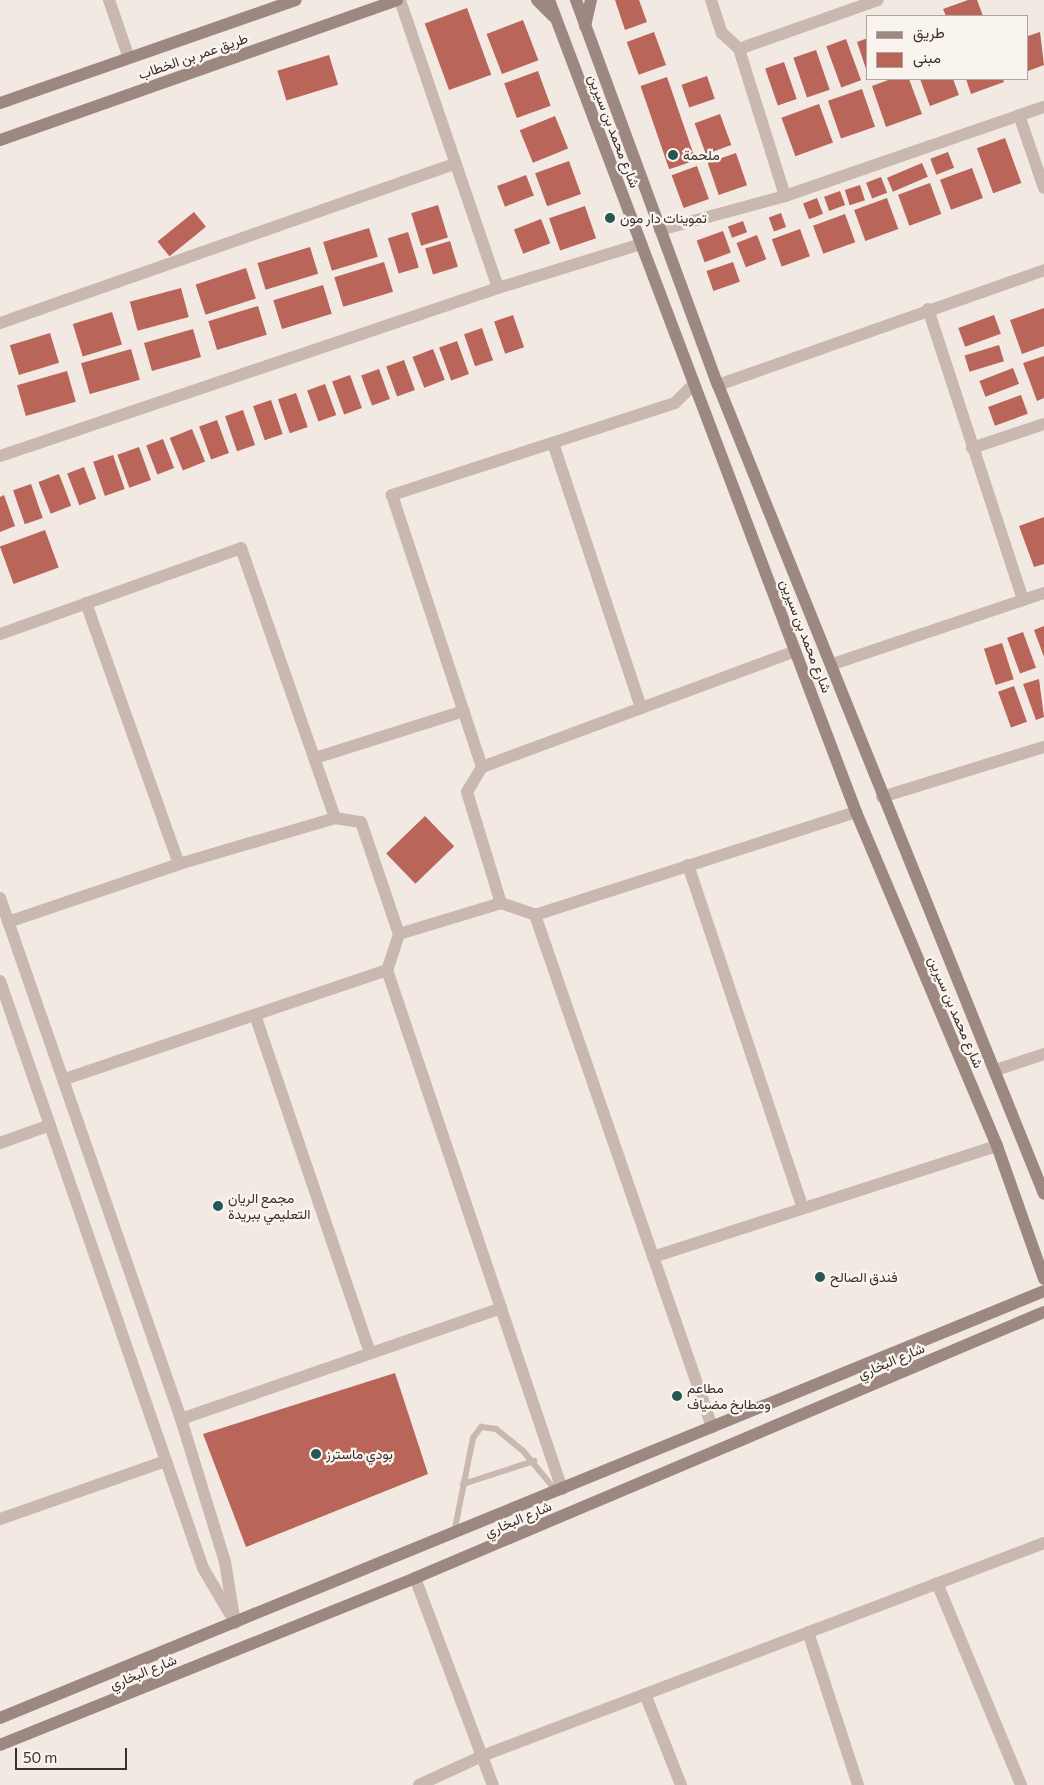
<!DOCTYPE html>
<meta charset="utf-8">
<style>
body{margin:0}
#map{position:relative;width:1044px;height:1785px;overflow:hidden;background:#f2e9e3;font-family:Commissioner,Vazirmatn,sans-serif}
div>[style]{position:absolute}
.building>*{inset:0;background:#ba6559;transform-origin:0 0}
.lane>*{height:6px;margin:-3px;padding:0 3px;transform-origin:3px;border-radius:3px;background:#c9b8b0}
.street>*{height:12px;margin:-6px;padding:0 6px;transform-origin:6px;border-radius:6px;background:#c9b8b0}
.secondary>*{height:12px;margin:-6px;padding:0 6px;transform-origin:6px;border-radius:6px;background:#9d8881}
.dots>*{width:14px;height:14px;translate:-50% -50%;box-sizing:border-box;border:2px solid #faf4ef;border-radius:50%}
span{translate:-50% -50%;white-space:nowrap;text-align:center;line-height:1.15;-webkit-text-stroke:4.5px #faf4ef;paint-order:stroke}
.street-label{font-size:14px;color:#392f2d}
.poi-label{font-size:14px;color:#392f2d}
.left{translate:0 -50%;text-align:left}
.legend{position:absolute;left:866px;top:15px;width:162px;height:65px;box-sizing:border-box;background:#faf4ef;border:1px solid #ada5a1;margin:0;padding:6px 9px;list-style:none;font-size:15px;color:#392f2d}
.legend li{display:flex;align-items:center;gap:10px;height:25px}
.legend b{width:25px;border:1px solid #ada5a1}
.scale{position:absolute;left:15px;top:1748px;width:112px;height:22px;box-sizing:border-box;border:2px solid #392f2d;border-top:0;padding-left:6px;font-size:15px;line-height:18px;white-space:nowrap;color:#392f2d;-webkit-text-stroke:4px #faf4ef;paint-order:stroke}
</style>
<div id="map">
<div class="building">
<i style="clip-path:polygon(615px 0,639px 0,647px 22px,625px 30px)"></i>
<i style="clip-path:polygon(968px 0,977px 0,983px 16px,946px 16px,943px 9px)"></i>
<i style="left:467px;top:8px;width:71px;height:45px;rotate:70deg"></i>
<i style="left:523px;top:20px;width:43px;height:39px;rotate:69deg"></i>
<i style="left:654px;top:32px;width:35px;height:29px;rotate:70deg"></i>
<i style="clip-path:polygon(1040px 32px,1044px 65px,1028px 71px,1028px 36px)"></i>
<i style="clip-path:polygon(868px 38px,868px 71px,867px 72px,857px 42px)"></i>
<i style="left:846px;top:39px;width:44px;height:21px;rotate:70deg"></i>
<i style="left:816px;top:50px;width:42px;height:24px;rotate:71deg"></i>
<i style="left:329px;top:55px;width:31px;height:54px;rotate:73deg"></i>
<i style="left:784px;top:62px;width:39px;height:20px;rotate:71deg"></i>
<i style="left:538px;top:71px;width:37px;height:36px;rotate:70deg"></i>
<i style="left:707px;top:76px;width:24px;height:27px;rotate:71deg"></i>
<i style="left:667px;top:77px;width:88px;height:28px;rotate:71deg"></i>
<i style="clip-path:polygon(891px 79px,909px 79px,922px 114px,886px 127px,872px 86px)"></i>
<i style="clip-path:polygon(920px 79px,953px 79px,959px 95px,930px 106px)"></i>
<i style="clip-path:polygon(966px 79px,1003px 79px,1004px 82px,971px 94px)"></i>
<i style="left:862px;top:89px;width:40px;height:36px;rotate:71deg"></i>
<i style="left:819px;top:104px;width:41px;height:40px;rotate:70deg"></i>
<i style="left:720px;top:114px;width:33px;height:27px;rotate:70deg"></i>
<i style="left:555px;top:116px;width:35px;height:38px;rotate:68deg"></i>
<i style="left:1005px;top:138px;width:48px;height:30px;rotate:70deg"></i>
<i style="left:948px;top:152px;width:17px;height:19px;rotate:69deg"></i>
<i style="left:736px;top:153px;width:34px;height:30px;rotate:71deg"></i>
<i style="left:569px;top:161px;width:35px;height:36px;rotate:70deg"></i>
<i style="left:922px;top:163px;width:15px;height:38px;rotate:67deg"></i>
<i style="left:697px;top:166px;width:35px;height:27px;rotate:70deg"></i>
<i style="left:972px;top:168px;width:32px;height:34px;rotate:70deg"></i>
<i style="left:526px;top:175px;width:22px;height:31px;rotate:69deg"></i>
<i style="left:881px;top:177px;width:17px;height:16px;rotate:69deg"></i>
<i style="left:930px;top:183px;width:33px;height:34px;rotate:70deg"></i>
<i style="left:860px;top:185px;width:16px;height:16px;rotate:72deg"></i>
<i style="left:840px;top:191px;width:15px;height:17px;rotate:70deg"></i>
<i style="left:817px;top:198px;width:17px;height:15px;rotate:69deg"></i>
<i style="left:887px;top:198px;width:33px;height:35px;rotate:70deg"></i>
<i style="left:438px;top:205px;width:34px;height:28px;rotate:73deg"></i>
<i style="left:585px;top:206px;width:34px;height:38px;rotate:71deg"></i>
<i style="left:194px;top:212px;width:19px;height:47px;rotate:51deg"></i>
<i style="left:781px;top:213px;width:15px;height:13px;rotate:70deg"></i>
<i style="left:845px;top:214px;width:30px;height:34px;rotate:70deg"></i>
<i style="left:541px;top:219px;width:26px;height:29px;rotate:69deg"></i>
<i style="left:743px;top:221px;width:12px;height:16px;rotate:70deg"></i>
<i style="left:369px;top:228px;width:30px;height:48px;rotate:73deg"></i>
<i style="left:800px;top:229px;width:29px;height:30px;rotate:70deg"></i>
<i style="left:723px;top:231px;width:23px;height:28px;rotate:70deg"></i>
<i style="left:408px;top:232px;width:37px;height:21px;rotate:73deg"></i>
<i style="left:757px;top:235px;width:26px;height:22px;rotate:69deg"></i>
<i style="left:450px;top:241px;width:27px;height:26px;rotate:73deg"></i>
<i style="left:310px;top:247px;width:28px;height:55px;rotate:73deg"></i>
<i style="left:384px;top:262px;width:31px;height:52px;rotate:73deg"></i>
<i style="left:733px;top:262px;width:21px;height:28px;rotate:71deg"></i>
<i style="left:246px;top:268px;width:32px;height:53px;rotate:72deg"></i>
<i style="left:323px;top:285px;width:30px;height:52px;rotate:73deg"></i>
<i style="left:181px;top:288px;width:30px;height:53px;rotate:75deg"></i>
<i style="left:258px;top:306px;width:30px;height:52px;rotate:73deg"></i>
<i style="clip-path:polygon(1044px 308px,1044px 346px,1022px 354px,1010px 320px)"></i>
<i style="left:112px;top:312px;width:34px;height:41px;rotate:73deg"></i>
<i style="left:513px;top:315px;width:34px;height:20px;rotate:71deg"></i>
<i style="left:994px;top:315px;width:20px;height:38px;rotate:70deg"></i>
<i style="left:482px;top:328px;width:34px;height:19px;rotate:71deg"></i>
<i style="left:193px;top:329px;width:29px;height:51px;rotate:74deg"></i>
<i style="left:50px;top:333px;width:31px;height:42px;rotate:73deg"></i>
<i style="left:457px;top:341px;width:35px;height:19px;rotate:70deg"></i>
<i style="left:999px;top:345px;width:17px;height:36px;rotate:73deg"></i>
<i style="left:131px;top:349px;width:32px;height:52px;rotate:74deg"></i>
<i style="left:433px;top:349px;width:33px;height:22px;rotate:69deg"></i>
<i style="clip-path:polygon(1044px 356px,1044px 398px,1037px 401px,1023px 363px)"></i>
<i style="left:404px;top:360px;width:32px;height:19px;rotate:70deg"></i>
<i style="left:1013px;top:368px;width:17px;height:36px;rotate:69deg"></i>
<i style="left:379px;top:369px;width:32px;height:19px;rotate:70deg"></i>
<i style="left:67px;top:371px;width:32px;height:52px;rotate:74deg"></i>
<i style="left:350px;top:375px;width:35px;height:19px;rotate:70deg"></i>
<i style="left:325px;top:384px;width:33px;height:19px;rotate:70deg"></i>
<i style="left:296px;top:393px;width:36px;height:19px;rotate:71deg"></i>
<i style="left:1021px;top:395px;width:20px;height:35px;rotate:70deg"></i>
<i style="left:271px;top:400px;width:36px;height:19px;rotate:71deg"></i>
<i style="left:243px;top:410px;width:37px;height:19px;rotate:71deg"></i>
<i style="left:217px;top:420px;width:35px;height:19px;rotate:70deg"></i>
<i style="left:192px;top:429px;width:35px;height:24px;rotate:68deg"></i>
<i style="left:163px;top:439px;width:31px;height:18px;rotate:69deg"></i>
<i style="left:139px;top:447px;width:35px;height:23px;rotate:70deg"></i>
<i style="left:113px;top:455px;width:36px;height:21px;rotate:71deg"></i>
<i style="left:84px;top:467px;width:34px;height:18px;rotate:69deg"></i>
<i style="left:59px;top:474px;width:34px;height:22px;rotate:69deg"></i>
<i style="left:31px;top:484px;width:36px;height:19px;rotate:71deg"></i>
<i style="clip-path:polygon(4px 495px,15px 526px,0 532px,0 497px)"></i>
<i style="clip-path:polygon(1044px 517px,1044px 564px,1034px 567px,1019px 526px)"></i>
<i style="left:45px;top:530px;width:40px;height:48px;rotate:70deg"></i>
<i style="clip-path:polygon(1044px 626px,1044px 657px,1034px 630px)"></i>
<i style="left:1023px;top:632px;width:38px;height:17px;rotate:70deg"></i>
<i style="left:1002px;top:643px;width:38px;height:19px;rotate:72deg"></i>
<i style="clip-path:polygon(1039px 679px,1044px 717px,1036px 720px,1023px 684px)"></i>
<i style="left:1014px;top:686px;width:38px;height:17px;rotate:70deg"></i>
<i style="left:425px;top:816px;width:42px;height:54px;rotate:46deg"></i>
<i style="clip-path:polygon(395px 1373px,428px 1474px,246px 1547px,203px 1434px)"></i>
</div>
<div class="lane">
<i style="left:463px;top:1484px;width:75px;rotate:-17.9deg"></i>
<i style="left:454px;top:1533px;width:97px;rotate:-78.7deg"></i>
<i style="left:473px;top:1438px;width:14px;rotate:-54deg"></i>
<i style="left:481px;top:1427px;width:15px;rotate:8deg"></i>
<i style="left:496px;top:1429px;width:36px;rotate:39deg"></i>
<i style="left:524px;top:1452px;width:50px;rotate:50.6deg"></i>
</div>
<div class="street">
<i style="left:109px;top:0;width:61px;rotate:71deg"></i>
<i style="left:400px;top:0;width:304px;rotate:71.2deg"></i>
<i style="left:711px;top:0;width:35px;rotate:72deg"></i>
<i style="left:722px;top:33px;width:23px;rotate:43deg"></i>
<i style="left:739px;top:49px;width:154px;rotate:72.6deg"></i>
<i style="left:739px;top:49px;width:147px;rotate:-19.4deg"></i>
<i style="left:1019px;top:115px;width:77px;rotate:71.1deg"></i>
<i style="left:660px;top:230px;width:130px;rotate:-15.2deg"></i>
<i style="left:785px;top:196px;width:274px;rotate:-19deg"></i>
<i style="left:928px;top:309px;width:306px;rotate:71.9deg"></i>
<i style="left:0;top:323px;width:483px;rotate:-19.3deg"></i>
<i style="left:694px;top:384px;width:27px;rotate:135deg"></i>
<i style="left:675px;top:403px;width:298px;rotate:162deg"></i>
<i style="left:392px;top:495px;width:287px;rotate:71.7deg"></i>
<i style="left:482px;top:767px;width:334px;rotate:-20.3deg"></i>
<i style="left:718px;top:385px;width:346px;rotate:-19.4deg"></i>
<i style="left:553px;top:443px;width:279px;rotate:71.6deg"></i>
<i style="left:972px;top:448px;width:76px;rotate:-18.4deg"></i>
<i style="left:0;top:456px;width:526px;rotate:-18.64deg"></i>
<i style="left:498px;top:288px;width:150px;rotate:-17.1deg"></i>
<i style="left:86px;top:603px;width:277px;rotate:70.4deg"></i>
<i style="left:0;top:634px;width:256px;rotate:-19.6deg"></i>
<i style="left:241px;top:548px;width:286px;rotate:70.8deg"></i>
<i style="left:335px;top:818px;width:26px;rotate:9deg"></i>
<i style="left:361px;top:822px;width:118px;rotate:71.3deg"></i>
<i style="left:399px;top:934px;width:38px;rotate:108deg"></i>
<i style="left:387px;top:970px;width:548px;rotate:71.37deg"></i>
<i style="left:833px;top:664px;width:223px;rotate:-18.6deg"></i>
<i style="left:315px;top:758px;width:156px;rotate:-17.5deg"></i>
<i style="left:482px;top:767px;width:29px;rotate:121deg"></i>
<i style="left:467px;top:792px;width:116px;rotate:73deg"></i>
<i style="left:501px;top:903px;width:36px;rotate:19deg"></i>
<i style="left:535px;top:915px;width:542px;rotate:70.93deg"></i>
<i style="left:882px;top:797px;width:170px;rotate:-17.2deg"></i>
<i style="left:688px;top:865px;width:360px;rotate:71.5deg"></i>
<i style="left:0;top:898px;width:552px;rotate:70.84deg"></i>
<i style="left:181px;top:1419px;width:150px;rotate:72.9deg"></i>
<i style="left:225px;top:1562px;width:62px;rotate:80.7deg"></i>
<i style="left:535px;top:915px;width:337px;rotate:-17.8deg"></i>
<i style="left:8px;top:922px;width:181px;rotate:-18.7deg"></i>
<i style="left:179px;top:864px;width:163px;rotate:-16.4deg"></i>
<i style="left:399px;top:934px;width:107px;rotate:-16.9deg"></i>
<i style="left:0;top:981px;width:621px;rotate:70.92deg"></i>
<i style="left:203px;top:1568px;width:53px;rotate:59.6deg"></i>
<i style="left:255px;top:1015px;width:356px;rotate:71.2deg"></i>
<i style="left:996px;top:1070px;width:51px;rotate:-18.4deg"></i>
<i style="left:65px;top:1079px;width:340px;rotate:-18.7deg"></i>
<i style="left:0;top:1143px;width:53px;rotate:-19.8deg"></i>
<i style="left:653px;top:1257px;width:361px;rotate:-17.9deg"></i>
<i style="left:181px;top:1419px;width:339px;rotate:-19.1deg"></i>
<i style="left:0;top:1519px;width:176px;rotate:-19.3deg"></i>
<i style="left:415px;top:1578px;width:221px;rotate:69.4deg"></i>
<i style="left:937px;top:1583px;width:219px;rotate:67.4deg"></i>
<i style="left:808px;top:1632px;width:161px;rotate:71.9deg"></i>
<i style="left:645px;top:1694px;width:98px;rotate:68.4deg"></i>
<i style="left:419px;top:1785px;width:69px;rotate:-24.7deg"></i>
<i style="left:482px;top:1756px;width:601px;rotate:-20.76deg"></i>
</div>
<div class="secondary">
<i style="left:537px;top:0;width:23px;rotate:45deg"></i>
<i style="left:549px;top:0;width:868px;rotate:69.29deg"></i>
<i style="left:856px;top:812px;width:363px;rotate:67.1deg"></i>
<i style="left:997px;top:1146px;width:141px;rotate:70.5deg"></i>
<i style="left:576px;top:0;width:410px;rotate:69.8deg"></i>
<i style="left:718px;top:385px;width:872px;rotate:68.05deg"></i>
<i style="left:585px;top:26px;width:27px;rotate:-77deg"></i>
<i style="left:0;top:103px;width:313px;rotate:-19.2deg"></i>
<i style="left:0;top:140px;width:421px;rotate:-19.4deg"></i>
<i style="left:0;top:1718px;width:1128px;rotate:-22.24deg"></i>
<i style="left:0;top:1745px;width:447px;rotate:-21.9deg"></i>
<i style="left:415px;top:1578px;width:683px;rotate:-22.92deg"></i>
</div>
<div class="dots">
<i style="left:673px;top:155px;background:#265754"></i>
<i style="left:610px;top:218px;background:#265754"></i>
<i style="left:218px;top:1206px;background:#265754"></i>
<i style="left:820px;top:1277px;background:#265754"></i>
<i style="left:677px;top:1396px;background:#265754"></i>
<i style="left:316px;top:1454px;background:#265754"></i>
</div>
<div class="street-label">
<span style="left:193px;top:56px;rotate:-19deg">طريق عمر بن الخطاب</span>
<span style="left:614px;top:131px;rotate:69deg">شارع محمد بن سيرين</span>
<span style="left:806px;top:636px;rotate:69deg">شارع محمد بن سيرين</span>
<span style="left:956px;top:1012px;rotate:67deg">شارع محمد بن سيرين</span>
<span style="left:891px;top:1361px;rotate:-23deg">شارع البخاري</span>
<span style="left:518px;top:1519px;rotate:-23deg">شارع البخاري</span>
<span style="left:143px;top:1672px;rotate:-22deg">شارع البخاري</span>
</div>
<div class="poi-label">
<span class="left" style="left:683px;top:155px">ملحمة</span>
<span class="left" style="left:620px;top:218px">تموينات دار مون</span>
<span class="left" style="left:228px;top:1206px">مجمع الريان<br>التعليمي ببريدة</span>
<span class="left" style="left:830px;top:1277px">فندق الصالح</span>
<span class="left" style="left:687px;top:1396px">مطاعم<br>ومطابخ مضياف</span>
<span class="left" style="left:326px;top:1454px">بودي ماسترز</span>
</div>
<ul class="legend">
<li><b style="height:6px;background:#9d8881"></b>طريق</li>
<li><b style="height:14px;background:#ba6559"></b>مبنى</li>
</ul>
<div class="scale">50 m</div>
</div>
